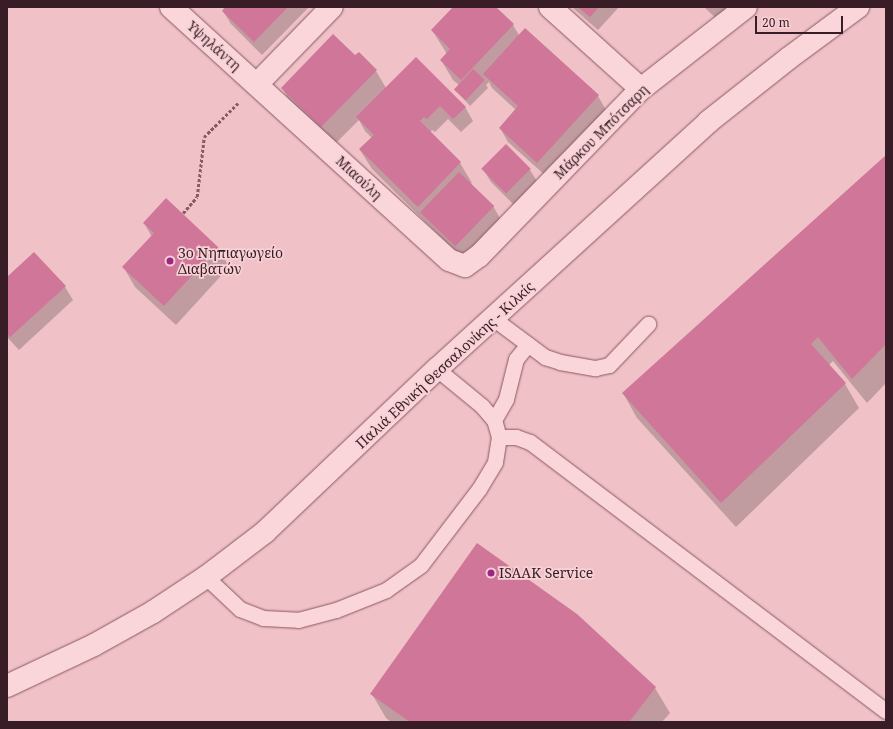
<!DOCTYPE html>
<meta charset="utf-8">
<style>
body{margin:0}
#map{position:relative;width:893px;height:729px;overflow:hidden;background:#f0c2c7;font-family:"Noto Serif",serif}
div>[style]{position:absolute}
.shadow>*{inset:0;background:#0003}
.building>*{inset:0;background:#cf7699;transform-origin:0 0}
.path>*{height:2.5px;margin-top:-1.25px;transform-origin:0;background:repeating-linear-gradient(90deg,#8a5866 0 3px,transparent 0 5px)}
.roads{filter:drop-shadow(0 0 1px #8a5866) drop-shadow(0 0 1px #8a5866)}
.lane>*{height:15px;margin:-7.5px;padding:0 7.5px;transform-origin:7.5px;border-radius:7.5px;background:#fad5d9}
.street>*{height:22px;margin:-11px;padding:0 11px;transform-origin:11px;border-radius:11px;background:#fad5d9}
.secondary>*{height:22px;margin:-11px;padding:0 11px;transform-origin:11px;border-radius:11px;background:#fad5d9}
.dots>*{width:11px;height:11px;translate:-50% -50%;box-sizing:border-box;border:2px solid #f7d1d5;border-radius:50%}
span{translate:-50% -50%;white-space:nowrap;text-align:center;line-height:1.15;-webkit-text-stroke:3.5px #f7d1d5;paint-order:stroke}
.street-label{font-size:14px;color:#391d26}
.poi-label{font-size:14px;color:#391d26}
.left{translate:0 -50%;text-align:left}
.frame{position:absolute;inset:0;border:8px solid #391d26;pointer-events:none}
.scale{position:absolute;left:755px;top:16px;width:88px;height:18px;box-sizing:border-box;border:2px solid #391d26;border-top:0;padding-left:5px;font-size:12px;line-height:14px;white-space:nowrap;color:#391d26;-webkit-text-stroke:3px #f7d1d5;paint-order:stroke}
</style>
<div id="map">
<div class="shadow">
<i style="clip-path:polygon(226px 7px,309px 7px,262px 55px,231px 24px,223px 11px)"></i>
<i style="clip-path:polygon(454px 7px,494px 7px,513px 25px,519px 35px,525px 29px,598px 96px,606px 110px,546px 176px,508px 142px,500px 128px,516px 110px,492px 88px,489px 82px,486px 85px,488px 88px,470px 106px,455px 89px,459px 85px,453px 80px,441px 60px,447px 54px,432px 30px)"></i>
<i style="clip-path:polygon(572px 7px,619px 7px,598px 30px)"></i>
<i style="clip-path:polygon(704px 7px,753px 7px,718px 20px)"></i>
<i style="clip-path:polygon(355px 57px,376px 71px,386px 88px,465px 107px,473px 121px,461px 132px,448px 119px,435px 132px,432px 130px,430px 133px,460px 163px,472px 183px,470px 184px,493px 206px,501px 220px,463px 259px,372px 169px,360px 150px,372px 138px,365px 131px,359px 120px,333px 146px,294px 108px,282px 88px)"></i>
<i style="clip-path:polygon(886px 156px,886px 383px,867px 403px,833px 361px,829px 365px,845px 384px,859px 408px,736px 527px,637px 418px,623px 393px)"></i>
<i style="clip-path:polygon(483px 169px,530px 170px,538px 183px,516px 207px,491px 182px)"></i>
<i style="clip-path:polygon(144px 223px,218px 247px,229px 267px,176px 325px,135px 287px,124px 268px,152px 237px)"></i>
<i style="clip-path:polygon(7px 278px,65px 287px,73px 300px,19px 350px,7px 337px)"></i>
<i style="clip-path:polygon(576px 615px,655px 688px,670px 713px,662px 722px,391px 722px,386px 718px,372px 694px)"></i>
</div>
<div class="building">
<i style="clip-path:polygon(225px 7px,288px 7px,254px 42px,222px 11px)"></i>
<i style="clip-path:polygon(453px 7px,496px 7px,514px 24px,461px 80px,440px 60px,450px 49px,431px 30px)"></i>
<i style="clip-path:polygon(578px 7px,599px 7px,590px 17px)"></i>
<i style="clip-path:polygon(525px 28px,599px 95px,537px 163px,499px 128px,518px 106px,483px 74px)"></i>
<i style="clip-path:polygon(333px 34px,355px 55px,359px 52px,377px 70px,321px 127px,281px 88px)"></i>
<i style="clip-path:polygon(416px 57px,466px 107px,453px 119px,440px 106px,427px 119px,424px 117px,420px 121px,461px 162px,418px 207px,359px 149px,374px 135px,356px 117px)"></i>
<i style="left:473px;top:69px;width:16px;height:28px;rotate:43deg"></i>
<i style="left:506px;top:144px;width:35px;height:35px;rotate:45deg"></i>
<i style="clip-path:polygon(886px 155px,886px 344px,852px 379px,818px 337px,811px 344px,846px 383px,721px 503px,622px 393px)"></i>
<i style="left:459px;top:172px;width:49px;height:56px;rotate:44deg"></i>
<i style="clip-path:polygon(166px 198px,218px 247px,164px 306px,122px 267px,154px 233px,143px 223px)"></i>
<i style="clip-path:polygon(34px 252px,66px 286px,10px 337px,7px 333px,7px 277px)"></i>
<i style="clip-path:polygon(477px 543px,577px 614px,656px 687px,629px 722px,410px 722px,370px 694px)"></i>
</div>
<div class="path">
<i style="left:183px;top:213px;width:21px;rotate:-49deg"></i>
<i style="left:197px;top:197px;width:60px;rotate:-83.3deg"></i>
<i style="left:204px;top:137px;width:48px;rotate:-45deg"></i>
</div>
<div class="roads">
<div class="lane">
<i style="left:494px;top:319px;width:64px;rotate:36.7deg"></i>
<i style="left:545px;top:357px;width:16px;rotate:18deg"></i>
<i style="left:560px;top:362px;width:36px;rotate:10deg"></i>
<i style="left:595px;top:368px;width:14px;rotate:-12deg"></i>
<i style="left:609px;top:365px;width:57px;rotate:-46.4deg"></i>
<i style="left:494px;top:420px;width:24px;rotate:-60deg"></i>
<i style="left:506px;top:399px;width:41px;rotate:-76deg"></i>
<i style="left:516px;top:359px;width:19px;rotate:-51deg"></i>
<i style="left:499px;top:437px;width:17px"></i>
<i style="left:516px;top:437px;width:15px;rotate:20deg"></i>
<i style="left:530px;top:442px;width:446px;rotate:37.1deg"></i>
<i style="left:206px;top:577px;width:47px;rotate:43.3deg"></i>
<i style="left:240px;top:609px;width:25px;rotate:21deg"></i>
<i style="left:263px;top:618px;width:35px;rotate:3deg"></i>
<i style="left:298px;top:620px;width:39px;rotate:-15deg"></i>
<i style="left:336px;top:610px;width:54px;rotate:-21.8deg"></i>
<i style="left:386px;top:590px;width:43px;rotate:-35.5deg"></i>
<i style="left:421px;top:565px;width:96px;rotate:-52.7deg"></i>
<i style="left:479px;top:489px;width:31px;rotate:-59deg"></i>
<i style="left:495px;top:462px;width:25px;rotate:-81deg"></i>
<i style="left:499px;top:437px;width:18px;rotate:-106deg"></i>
<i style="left:494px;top:420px;width:18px;rotate:-131deg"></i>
<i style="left:482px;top:406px;width:58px;rotate:-140.6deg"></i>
</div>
<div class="street">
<i style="left:171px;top:7px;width:376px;rotate:42.3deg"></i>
<i style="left:449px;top:260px;width:17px;rotate:21deg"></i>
<i style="left:465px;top:266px;width:17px;rotate:-36deg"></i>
<i style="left:479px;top:256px;width:233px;rotate:-45.9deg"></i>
<i style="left:641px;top:89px;width:133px;rotate:-38deg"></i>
<i style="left:550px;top:7px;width:122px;rotate:42deg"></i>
<i style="left:257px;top:84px;width:107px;rotate:-45.8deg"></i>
</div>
<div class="secondary">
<i style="left:7px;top:686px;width:96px;rotate:-25.2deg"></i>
<i style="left:94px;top:645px;width:68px;rotate:-29.2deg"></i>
<i style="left:153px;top:612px;width:64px;rotate:-33.4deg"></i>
<i style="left:206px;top:577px;width:74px;rotate:-37.3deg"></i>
<i style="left:265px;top:532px;width:237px;rotate:-43.5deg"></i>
<i style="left:437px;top:369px;width:367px;rotate:-42.3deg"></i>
<i style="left:708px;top:122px;width:103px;rotate:-38.3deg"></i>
<i style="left:789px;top:58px;width:86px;rotate:-36.5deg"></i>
</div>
</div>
<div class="dots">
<i style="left:170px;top:261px;background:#9b2686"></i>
<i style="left:491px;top:573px;background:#9b2686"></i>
</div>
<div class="street-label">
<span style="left:214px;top:46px;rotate:42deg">Υψηλάντη</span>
<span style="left:601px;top:132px;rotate:-45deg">Μάρκου Μπότσαρη</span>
<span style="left:359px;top:178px;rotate:43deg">Μιαούλη</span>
<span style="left:445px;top:365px;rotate:-43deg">Παλιά Εθνική Θεσσαλονίκης - Κιλκίς</span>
</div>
<div class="poi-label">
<span class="left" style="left:178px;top:261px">3ο Νηπιαγωγείο<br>Διαβατών</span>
<span class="left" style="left:499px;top:573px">ISAAK Service</span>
</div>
<div class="frame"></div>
<div class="scale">20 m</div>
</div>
